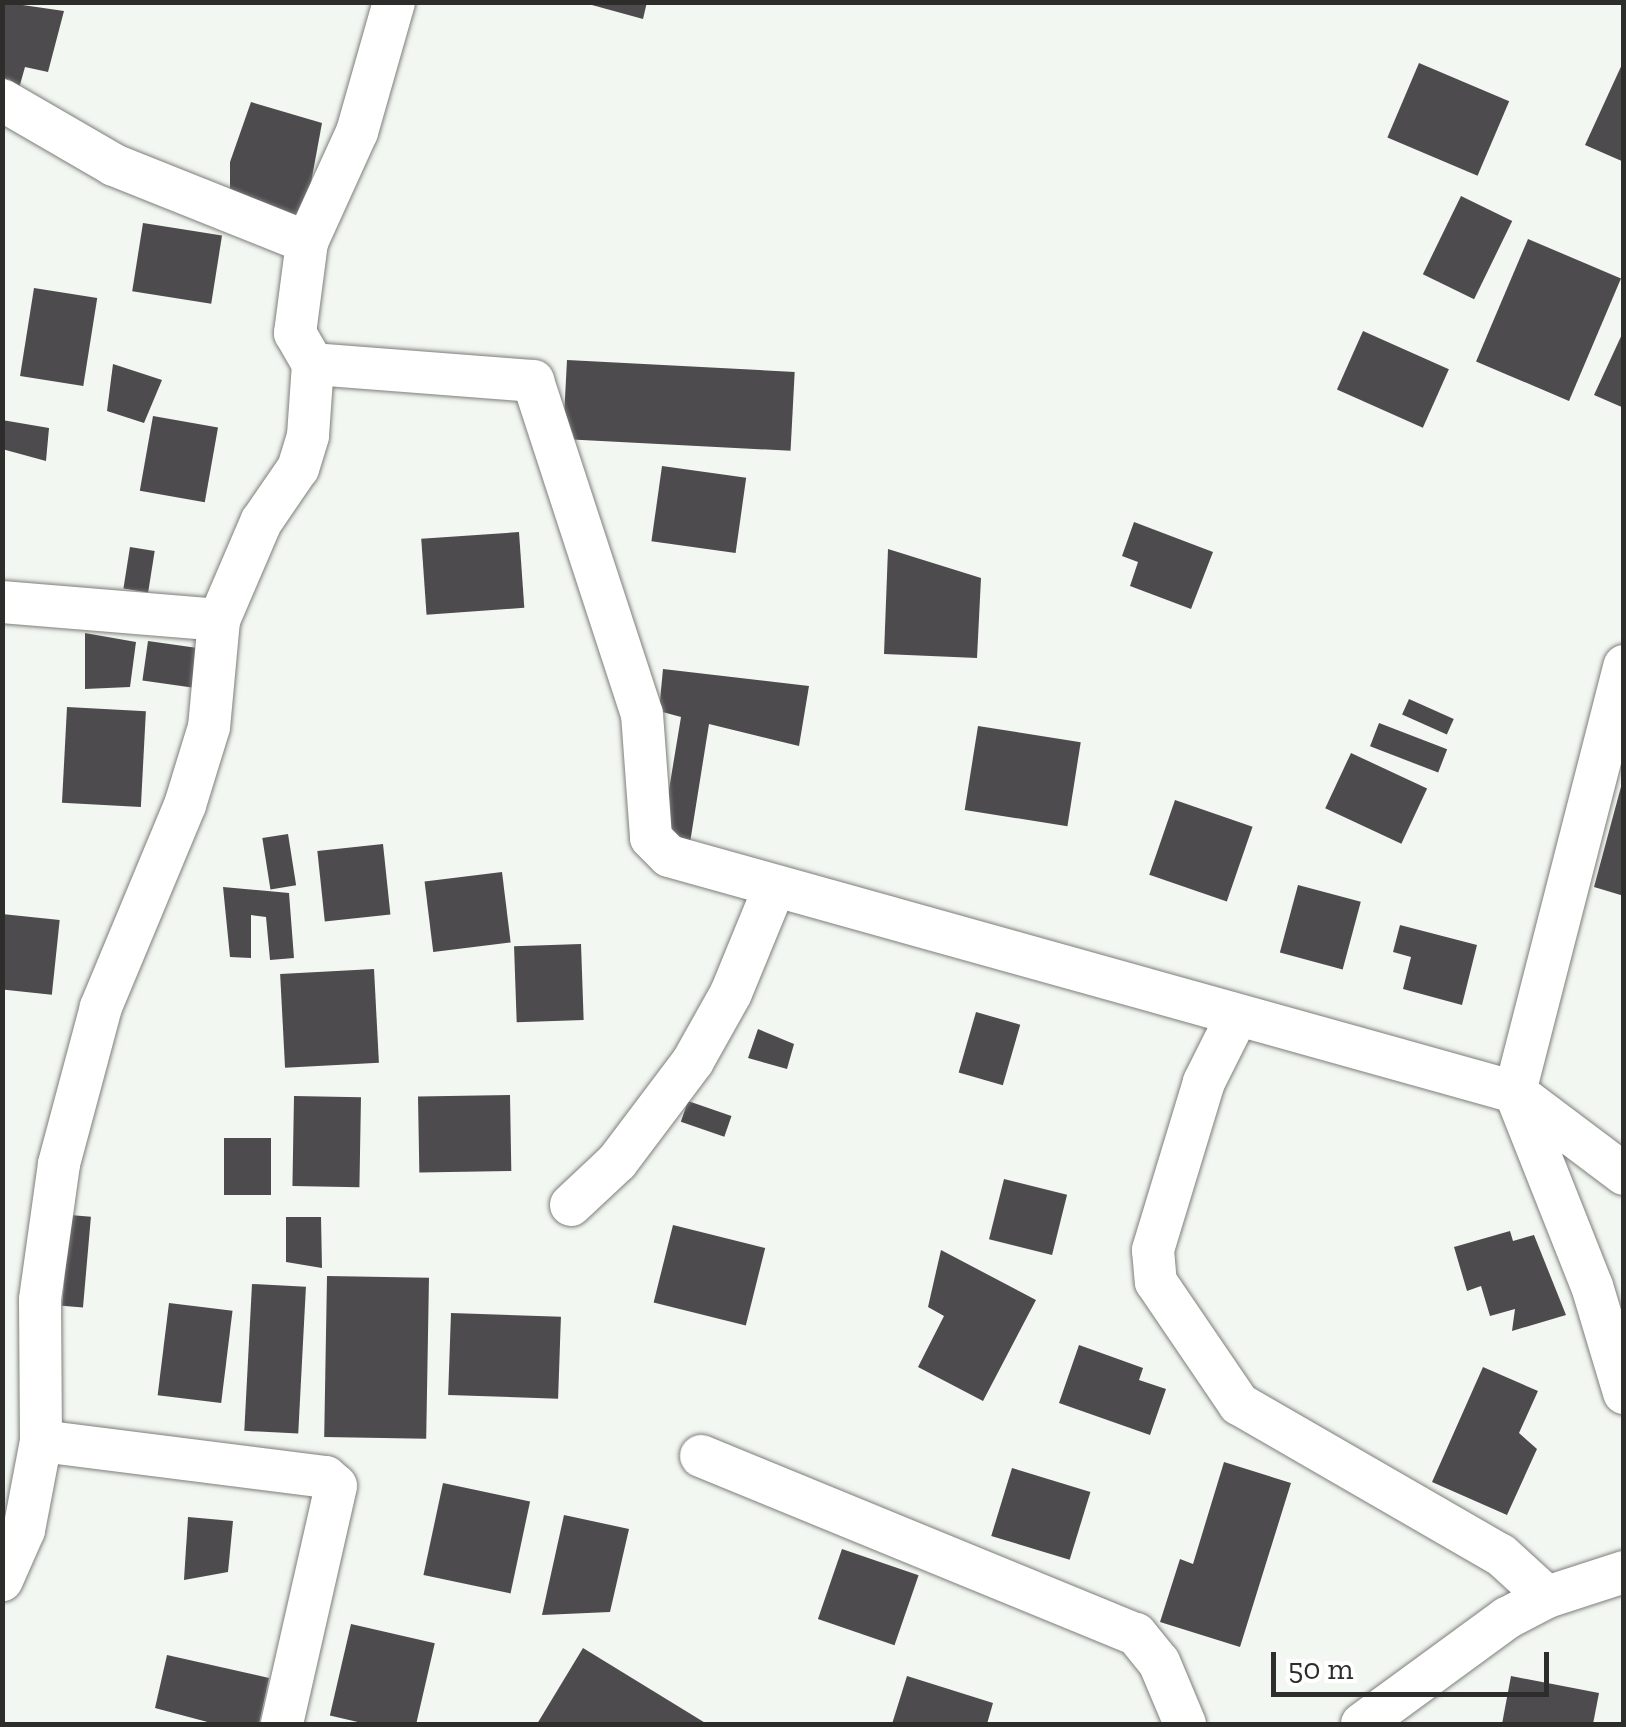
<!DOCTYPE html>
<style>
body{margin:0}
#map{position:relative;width:1626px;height:1727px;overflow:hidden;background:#f3f7f1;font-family:"Zilla Slab",serif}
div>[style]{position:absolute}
.building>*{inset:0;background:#4e4b4f;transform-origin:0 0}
.roads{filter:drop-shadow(0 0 2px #7c7f7a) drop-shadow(0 0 2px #7c7f7a)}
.minor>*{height:42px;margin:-21px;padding:0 21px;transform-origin:21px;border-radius:21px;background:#fff}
span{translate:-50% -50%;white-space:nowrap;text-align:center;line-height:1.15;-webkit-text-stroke:10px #fff;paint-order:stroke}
.frame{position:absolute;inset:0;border:5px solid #2d2e2c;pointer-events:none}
.scale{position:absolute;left:1271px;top:1652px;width:278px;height:45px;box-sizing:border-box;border:5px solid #2d2e2c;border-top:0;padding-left:12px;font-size:30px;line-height:35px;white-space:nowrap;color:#2d2e2c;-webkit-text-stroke:8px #fff;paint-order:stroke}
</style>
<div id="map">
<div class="building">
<i style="clip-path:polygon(2px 2px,64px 11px,48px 72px,25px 67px,18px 92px,2px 88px)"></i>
<i style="clip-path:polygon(581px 2px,647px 2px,643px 19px)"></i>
<i style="clip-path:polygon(1624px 60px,1624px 162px,1585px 145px)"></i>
<i style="left:1419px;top:63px;width:98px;height:81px;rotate:23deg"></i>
<i style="clip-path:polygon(251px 102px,322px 123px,304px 221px,230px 191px,230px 162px)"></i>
<i style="left:1461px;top:196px;width:57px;height:87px;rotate:26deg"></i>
<i style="left:143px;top:223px;width:80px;height:69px;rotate:9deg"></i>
<i style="left:1528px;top:239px;width:101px;height:133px;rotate:23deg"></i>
<i style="left:34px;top:288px;width:64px;height:89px;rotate:9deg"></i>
<i style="clip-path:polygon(1624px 330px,1624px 408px,1594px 395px)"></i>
<i style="left:1363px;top:331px;width:94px;height:64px;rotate:24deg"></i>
<i style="left:567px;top:360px;width:228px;height:79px;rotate:3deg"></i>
<i style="clip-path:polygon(113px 364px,162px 380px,144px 423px,107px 411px)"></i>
<i style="left:153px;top:416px;width:66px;height:76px;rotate:10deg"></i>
<i style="clip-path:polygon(2px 420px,49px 428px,46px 461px,2px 449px)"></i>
<i style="left:662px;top:466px;width:85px;height:76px;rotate:8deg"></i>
<i style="clip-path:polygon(1134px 522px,1213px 552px,1191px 609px,1130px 586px,1138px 562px,1122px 556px)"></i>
<i style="left:519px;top:532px;width:76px;height:98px;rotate:86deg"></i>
<i style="left:130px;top:547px;width:25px;height:42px;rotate:9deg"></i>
<i style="clip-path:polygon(888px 549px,981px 578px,977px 658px,884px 654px)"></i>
<i style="clip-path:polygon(85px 633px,136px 642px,130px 687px,85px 689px)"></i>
<i style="left:148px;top:641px;width:50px;height:40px;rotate:8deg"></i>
<i style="clip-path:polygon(663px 669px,809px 686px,799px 746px,709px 724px,689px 849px,660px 844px,681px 717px,659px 711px)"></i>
<i style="left:1409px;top:699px;width:49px;height:17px;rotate:24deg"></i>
<i style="left:67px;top:707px;width:79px;height:96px;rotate:3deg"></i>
<i style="left:1379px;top:723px;width:73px;height:25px;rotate:21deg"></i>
<i style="left:978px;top:726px;width:104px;height:85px;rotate:9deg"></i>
<i style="left:1351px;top:753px;width:84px;height:61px;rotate:25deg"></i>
<i style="clip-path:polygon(1622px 783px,1624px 783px,1624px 896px,1594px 887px)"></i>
<i style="left:1175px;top:800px;width:82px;height:79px;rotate:19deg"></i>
<i style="left:288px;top:834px;width:52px;height:26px;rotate:81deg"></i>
<i style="left:383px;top:844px;width:71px;height:66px;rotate:84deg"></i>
<i style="left:502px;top:872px;width:71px;height:78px;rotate:83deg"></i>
<i style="left:1298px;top:885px;width:65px;height:70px;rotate:15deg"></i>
<i style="clip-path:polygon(223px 887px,289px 893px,294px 958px,270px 960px,266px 917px,251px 915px,251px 958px,230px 957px)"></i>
<i style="left:2px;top:914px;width:58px;height:75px;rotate:6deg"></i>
<i style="clip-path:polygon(1400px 925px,1477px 945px,1462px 1005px,1403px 989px,1411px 957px,1393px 952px)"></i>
<i style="left:581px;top:944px;width:76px;height:67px;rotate:88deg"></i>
<i style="left:374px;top:969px;width:94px;height:94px;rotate:87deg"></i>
<i style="left:976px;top:1012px;width:46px;height:63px;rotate:16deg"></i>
<i style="clip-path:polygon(758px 1029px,794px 1044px,787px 1069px,748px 1058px)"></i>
<i style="left:510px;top:1095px;width:76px;height:92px;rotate:89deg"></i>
<i style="left:294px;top:1096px;width:67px;height:90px;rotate:1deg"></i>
<i style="left:688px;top:1101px;width:46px;height:22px;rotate:19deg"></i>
<i style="left:224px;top:1138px;width:47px;height:57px"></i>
<i style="left:1004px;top:1179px;width:65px;height:62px;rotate:14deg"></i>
<i style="left:70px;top:1215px;width:21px;height:91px;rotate:5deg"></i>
<i style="clip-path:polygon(286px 1217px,321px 1217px,322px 1268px,286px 1262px)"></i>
<i style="left:673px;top:1225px;width:95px;height:80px;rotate:14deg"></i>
<i style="clip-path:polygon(1510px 1231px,1513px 1241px,1534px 1235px,1566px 1315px,1512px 1331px,1515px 1309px,1490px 1316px,1481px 1286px,1467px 1291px,1454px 1247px)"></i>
<i style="clip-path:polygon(941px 1250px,1036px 1300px,983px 1401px,918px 1367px,944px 1316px,928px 1307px)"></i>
<i style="left:327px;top:1276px;width:102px;height:161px;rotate:1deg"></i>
<i style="left:252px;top:1284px;width:54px;height:147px;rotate:3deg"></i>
<i style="left:169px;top:1303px;width:64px;height:93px;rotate:7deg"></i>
<i style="left:451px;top:1313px;width:110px;height:82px;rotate:2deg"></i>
<i style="clip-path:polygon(1079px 1345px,1143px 1368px,1139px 1380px,1166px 1389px,1150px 1435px,1059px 1403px)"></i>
<i style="clip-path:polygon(1483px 1367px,1538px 1391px,1519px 1433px,1537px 1449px,1507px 1515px,1432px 1482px)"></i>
<i style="clip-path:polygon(1224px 1462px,1291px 1483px,1240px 1647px,1160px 1622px,1180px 1559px,1193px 1564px)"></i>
<i style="left:1012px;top:1468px;width:82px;height:71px;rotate:17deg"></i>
<i style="left:443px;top:1483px;width:89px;height:94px;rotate:12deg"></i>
<i style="clip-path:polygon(564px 1515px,629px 1529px,610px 1612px,542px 1615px)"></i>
<i style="clip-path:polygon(188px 1517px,233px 1521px,228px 1572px,184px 1580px)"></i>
<i style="left:842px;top:1549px;width:81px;height:74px;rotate:19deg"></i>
<i style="left:351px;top:1624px;width:86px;height:94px;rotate:13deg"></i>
<i style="clip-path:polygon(583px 1648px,707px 1724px,537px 1724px)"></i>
<i style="clip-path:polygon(167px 1655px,269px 1678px,259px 1724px,215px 1724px,155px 1708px)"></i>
<i style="clip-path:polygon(907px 1676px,993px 1703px,987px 1724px,892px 1724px)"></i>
<i style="clip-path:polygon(1511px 1676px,1599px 1693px,1593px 1724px,1502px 1724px)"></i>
</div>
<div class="roads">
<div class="minor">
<i style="left:2px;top:100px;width:129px;rotate:30.1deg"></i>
<i style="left:114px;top:165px;width:208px;rotate:21.8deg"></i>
<i style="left:307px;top:242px;width:92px;rotate:97.5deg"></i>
<i style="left:295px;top:333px;width:36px;rotate:60deg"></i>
<i style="left:313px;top:364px;width:72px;rotate:94deg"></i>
<i style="left:308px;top:436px;width:34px;rotate:107deg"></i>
<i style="left:298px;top:468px;width:65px;rotate:124.4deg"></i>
<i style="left:261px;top:522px;width:107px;rotate:113.2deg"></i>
<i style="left:307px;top:242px;width:121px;rotate:-65.6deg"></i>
<i style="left:357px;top:132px;width:135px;rotate:-74.1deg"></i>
<i style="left:313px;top:364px;width:221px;rotate:4.4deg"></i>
<i style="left:533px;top:381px;width:350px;rotate:71.9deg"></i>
<i style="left:642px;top:714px;width:124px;rotate:85.8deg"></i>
<i style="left:651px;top:838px;width:25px;rotate:45deg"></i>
<i style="left:669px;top:856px;width:878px;rotate:15.59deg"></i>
<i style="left:1515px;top:1092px;width:440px;rotate:-75.6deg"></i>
<i style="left:2px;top:602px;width:218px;rotate:4.7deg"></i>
<i style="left:219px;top:620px;width:107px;rotate:95.3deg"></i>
<i style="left:209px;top:727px;width:82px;rotate:107.1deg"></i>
<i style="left:185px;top:805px;width:219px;rotate:112.6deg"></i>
<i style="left:101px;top:1007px;width:163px;rotate:105deg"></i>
<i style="left:59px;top:1164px;width:137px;rotate:98deg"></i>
<i style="left:40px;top:1300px;width:141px;rotate:89.6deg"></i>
<i style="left:41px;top:1441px;width:91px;rotate:100.8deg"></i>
<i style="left:24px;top:1530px;width:55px;rotate:113.7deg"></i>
<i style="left:1236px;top:1018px;width:72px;rotate:116.6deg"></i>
<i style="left:1204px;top:1082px;width:176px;rotate:106.9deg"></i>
<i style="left:1153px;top:1250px;width:32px;rotate:85deg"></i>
<i style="left:1156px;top:1282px;width:148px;rotate:55.8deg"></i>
<i style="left:1239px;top:1404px;width:302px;rotate:30deg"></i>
<i style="left:1501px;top:1555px;width:62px;rotate:42.4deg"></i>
<i style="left:1624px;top:1174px;width:136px;rotate:-143deg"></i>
<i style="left:1515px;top:1092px;width:209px;rotate:68.4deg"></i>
<i style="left:1592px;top:1286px;width:112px;rotate:73.3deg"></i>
<i style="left:571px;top:1205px;width:63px;rotate:-43.1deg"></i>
<i style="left:617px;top:1162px;width:126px;rotate:-53deg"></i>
<i style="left:693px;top:1061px;width:78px;rotate:-60.8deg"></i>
<i style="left:731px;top:993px;width:113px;rotate:-67.7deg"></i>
<i style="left:41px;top:1441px;width:287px;rotate:7.2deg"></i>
<i style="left:326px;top:1477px;width:13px;rotate:42deg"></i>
<i style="left:336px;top:1486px;width:244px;rotate:102.8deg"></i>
<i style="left:701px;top:1456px;width:470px;rotate:22.3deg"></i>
<i style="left:1136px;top:1634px;width:36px;rotate:51deg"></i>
<i style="left:1159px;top:1662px;width:67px;rotate:67.2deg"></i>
<i style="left:1362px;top:1724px;width:180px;rotate:-36.2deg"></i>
<i style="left:1507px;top:1618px;width:45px;rotate:-27.7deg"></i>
<i style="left:1547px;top:1597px;width:81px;rotate:-18deg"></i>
</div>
</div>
<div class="frame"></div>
<div class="scale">50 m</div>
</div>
